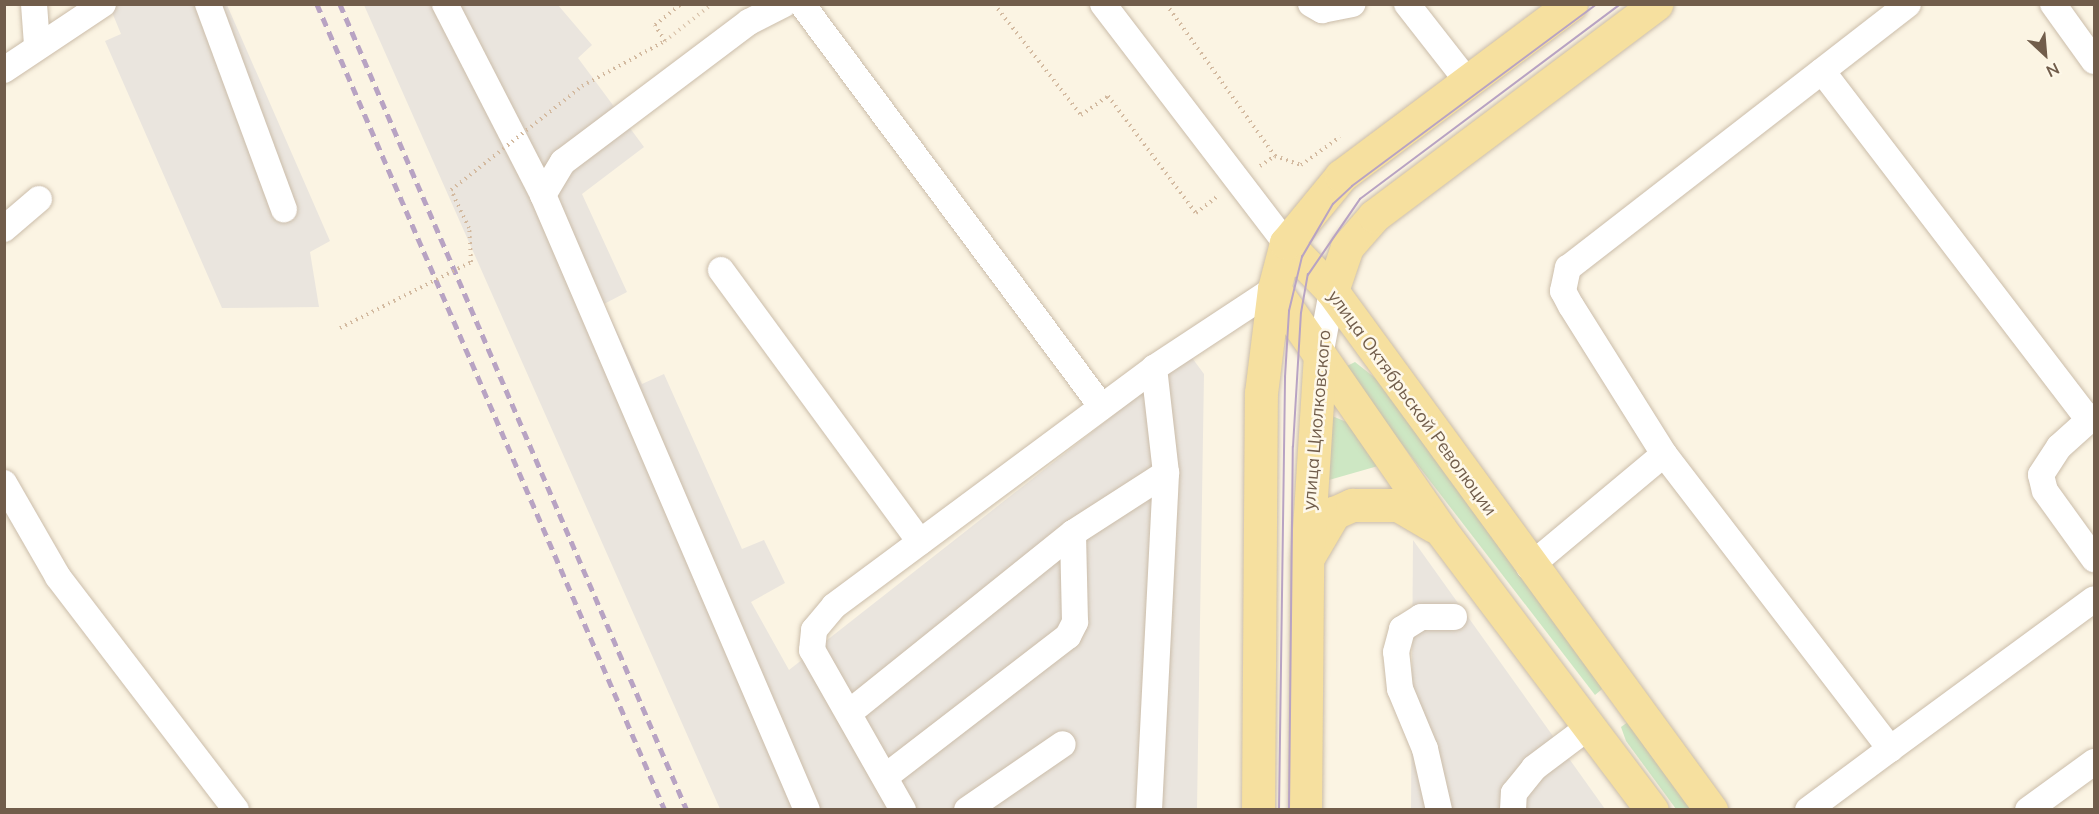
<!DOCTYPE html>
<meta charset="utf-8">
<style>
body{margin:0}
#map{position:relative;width:2099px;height:814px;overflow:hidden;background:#fbf4e3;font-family:Mulish,sans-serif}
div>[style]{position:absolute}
.industrial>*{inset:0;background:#eae5de}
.green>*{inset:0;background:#cde7c3}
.path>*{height:4px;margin-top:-2px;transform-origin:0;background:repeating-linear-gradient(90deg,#d3baa0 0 1.5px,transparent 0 6px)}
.roads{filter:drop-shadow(0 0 2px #cbbdaa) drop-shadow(0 0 2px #cbbdaa)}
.minor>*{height:26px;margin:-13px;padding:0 13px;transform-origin:13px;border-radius:13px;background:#fff}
.major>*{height:33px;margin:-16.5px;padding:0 16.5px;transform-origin:16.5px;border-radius:16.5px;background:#f6e09f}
.tram>*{height:1.5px;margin:-0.75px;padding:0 0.75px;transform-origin:0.75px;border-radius:0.75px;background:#b8a3c3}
.rail>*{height:4.5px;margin-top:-2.25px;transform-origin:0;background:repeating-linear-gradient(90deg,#b8a3c3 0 9px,transparent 0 15px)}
.path-bridge>*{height:4px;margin-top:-2px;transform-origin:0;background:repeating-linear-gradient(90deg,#d3baa0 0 1.5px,transparent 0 6px)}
span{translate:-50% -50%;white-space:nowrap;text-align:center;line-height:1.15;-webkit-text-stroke:5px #fef8e9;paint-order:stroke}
.street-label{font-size:18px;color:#715d4b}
.frame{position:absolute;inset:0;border:6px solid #715d4b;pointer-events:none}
.north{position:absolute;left:2015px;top:24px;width:60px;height:60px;-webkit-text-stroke:4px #fef8e9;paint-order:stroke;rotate:154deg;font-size:16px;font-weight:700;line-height:24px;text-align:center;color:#715d4b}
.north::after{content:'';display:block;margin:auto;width:21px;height:27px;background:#715d4b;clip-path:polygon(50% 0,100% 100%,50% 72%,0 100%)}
</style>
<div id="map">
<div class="industrial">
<i style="clip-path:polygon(109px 5px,227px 5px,330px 241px,310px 252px,319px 307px,222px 308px,105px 41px,121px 34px)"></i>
<i style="clip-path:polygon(364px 5px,558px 5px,592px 45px,578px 58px,644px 147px,582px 194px,627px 292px,604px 304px,642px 384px,664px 374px,742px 549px,764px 540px,785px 583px,751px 602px,789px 670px,1190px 355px,1204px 374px,1197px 809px,720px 809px)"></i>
<i style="clip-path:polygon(1413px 540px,1605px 809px,1411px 809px)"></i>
</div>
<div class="green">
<i style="clip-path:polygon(1355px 362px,1379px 381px,1607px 685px,1595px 695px,1343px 368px)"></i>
<i style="clip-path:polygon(1332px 416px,1349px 423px,1378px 466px,1329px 480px)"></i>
<i style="clip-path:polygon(1632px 719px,1700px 809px,1676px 809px,1626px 741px,1621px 727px)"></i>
</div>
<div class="path">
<i style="left:994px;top:4px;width:141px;rotate:51.9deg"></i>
<i style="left:1081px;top:115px;width:33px;rotate:-35deg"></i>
<i style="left:1108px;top:96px;width:146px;rotate:53.1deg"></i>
<i style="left:1196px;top:213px;width:29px;rotate:-38deg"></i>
<i style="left:1166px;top:4px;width:187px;rotate:54.4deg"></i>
<i style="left:665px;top:41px;width:19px;rotate:-122deg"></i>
<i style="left:655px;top:25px;width:33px;rotate:-39deg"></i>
<i style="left:1260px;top:166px;width:18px;rotate:-34deg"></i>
<i style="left:1275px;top:156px;width:28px;rotate:19deg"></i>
<i style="left:1301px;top:165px;width:48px;rotate:-35.7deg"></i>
</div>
<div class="roads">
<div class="minor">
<i style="left:34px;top:4px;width:41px;rotate:85.8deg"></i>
<i style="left:208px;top:4px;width:219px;rotate:69.7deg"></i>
<i style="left:445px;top:4px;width:215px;rotate:62.8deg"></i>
<i style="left:543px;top:195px;width:669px;rotate:66.77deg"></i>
<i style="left:802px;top:4px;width:502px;rotate:53.34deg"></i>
<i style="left:1103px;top:4px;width:301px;rotate:52.6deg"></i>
<i style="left:1311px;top:4px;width:13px;rotate:29deg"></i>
<i style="left:1322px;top:10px;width:31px;rotate:-11deg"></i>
<i style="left:1407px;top:4px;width:99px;rotate:52deg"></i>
<i style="left:2053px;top:4px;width:70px;rotate:54.3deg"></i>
<i style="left:4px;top:70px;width:119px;rotate:-33.7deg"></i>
<i style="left:1822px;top:71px;width:439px;rotate:52.6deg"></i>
<i style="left:2089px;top:420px;width:6px;rotate:-39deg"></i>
<i style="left:543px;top:195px;width:39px;rotate:-59deg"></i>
<i style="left:563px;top:162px;width:233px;rotate:-37deg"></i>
<i style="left:749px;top:22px;width:39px;rotate:-27deg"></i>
<i style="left:4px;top:229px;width:46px;rotate:-40.6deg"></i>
<i style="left:721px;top:270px;width:337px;rotate:53.8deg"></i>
<i style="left:1320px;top:356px;width:66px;rotate:-79.5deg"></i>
<i style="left:2089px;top:420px;width:40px;rotate:138deg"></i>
<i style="left:2059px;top:447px;width:33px;rotate:123deg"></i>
<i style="left:2041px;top:475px;width:16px;rotate:76deg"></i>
<i style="left:2045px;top:491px;width:84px;rotate:54.2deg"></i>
<i style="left:1664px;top:454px;width:372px;rotate:52.5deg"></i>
<i style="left:1890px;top:749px;width:102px;rotate:143.4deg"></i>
<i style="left:4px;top:483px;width:108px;rotate:60.1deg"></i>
<i style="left:58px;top:577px;width:293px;rotate:52.6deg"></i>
<i style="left:1529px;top:567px;width:176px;rotate:-39.9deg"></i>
<i style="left:1664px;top:454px;width:175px;rotate:-122.1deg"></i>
<i style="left:1571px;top:306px;width:17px;rotate:-118deg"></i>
<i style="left:1563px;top:291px;width:24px;rotate:-78deg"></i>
<i style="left:1568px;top:268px;width:430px;rotate:-37.8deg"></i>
<i style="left:850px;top:712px;width:286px;rotate:-38.8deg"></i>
<i style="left:1073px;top:533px;width:111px;rotate:-32.8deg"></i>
<i style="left:1890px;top:749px;width:253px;rotate:-36.3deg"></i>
<i style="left:885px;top:777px;width:231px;rotate:-37.6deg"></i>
<i style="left:1068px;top:636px;width:16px;rotate:-63deg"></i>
<i style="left:1075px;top:622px;width:89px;rotate:-91.3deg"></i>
<i style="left:903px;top:810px;width:184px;rotate:-119.6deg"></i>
<i style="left:812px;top:650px;width:20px;rotate:-84deg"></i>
<i style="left:814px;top:630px;width:31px;rotate:-50deg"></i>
<i style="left:834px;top:606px;width:399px;rotate:-36.6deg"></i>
<i style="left:1154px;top:368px;width:144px;rotate:-33.4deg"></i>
<i style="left:967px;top:810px;width:116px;rotate:-34.5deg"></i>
<i style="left:1149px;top:810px;width:337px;rotate:-87.1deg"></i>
<i style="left:1166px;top:473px;width:106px;rotate:-96.5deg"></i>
<i style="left:1439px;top:810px;width:63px;rotate:-102.9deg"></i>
<i style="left:1425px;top:749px;width:65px;rotate:-112.6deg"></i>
<i style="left:1400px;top:689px;width:37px;rotate:-96deg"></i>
<i style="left:1396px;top:652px;width:24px;rotate:-75deg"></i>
<i style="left:1402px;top:629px;width:22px;rotate:-32deg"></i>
<i style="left:1421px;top:617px;width:33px"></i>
<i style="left:1513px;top:810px;width:17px;rotate:-87deg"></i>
<i style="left:1514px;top:793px;width:32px;rotate:-51deg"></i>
<i style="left:1534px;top:768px;width:71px;rotate:-37deg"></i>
<i style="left:2028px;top:810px;width:82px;rotate:-36deg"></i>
</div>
<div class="major">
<i style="left:1286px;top:243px;width:66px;rotate:46.2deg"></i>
<i style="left:1332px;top:291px;width:643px;rotate:53.86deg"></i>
<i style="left:1274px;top:289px;width:292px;rotate:55.3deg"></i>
<i style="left:1440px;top:529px;width:352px;rotate:53deg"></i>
<i style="left:1332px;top:291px;width:46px;rotate:-71.2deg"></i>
<i style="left:1347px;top:247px;width:41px;rotate:-48.9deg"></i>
<i style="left:1374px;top:216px;width:353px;rotate:-36.9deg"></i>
<i style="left:1310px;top:554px;width:48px;rotate:-59.7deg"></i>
<i style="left:1334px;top:513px;width:20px;rotate:-24deg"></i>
<i style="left:1352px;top:505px;width:46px"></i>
<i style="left:1398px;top:505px;width:42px;rotate:30.3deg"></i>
<i style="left:1258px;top:810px;width:417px;rotate:-89.6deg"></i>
<i style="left:1261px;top:393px;width:105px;rotate:-82.9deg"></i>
<i style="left:1274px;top:289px;width:48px;rotate:-75.4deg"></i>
<i style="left:1286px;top:243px;width:87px;rotate:-50.6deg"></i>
<i style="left:1341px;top:176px;width:287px;rotate:-36.8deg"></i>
<i style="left:1305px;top:810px;width:249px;rotate:-89.5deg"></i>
<i style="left:1307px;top:561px;width:205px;rotate:-86.4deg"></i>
</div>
</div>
<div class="tram">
<i style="left:1279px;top:810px;width:433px;rotate:-89.2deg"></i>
<i style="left:1285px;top:377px;width:66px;rotate:-86.5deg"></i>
<i style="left:1289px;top:311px;width:56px;rotate:-76.5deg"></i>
<i style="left:1302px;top:257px;width:61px;rotate:-59.7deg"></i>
<i style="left:1333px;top:204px;width:26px;rotate:-43deg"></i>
<i style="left:1352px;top:186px;width:305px;rotate:-36.6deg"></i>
<i style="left:1289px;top:810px;width:363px;rotate:-89.4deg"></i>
<i style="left:1293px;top:447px;width:134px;rotate:-86.6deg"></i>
<i style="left:1301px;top:313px;width:39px;rotate:-80deg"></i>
<i style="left:1308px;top:275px;width:92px;rotate:-55.6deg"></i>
<i style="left:1360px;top:199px;width:326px;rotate:-36.8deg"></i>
</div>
<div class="rail">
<i style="left:317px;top:4px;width:878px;rotate:66.65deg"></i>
<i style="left:340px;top:4px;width:878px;rotate:66.71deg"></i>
</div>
<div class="path-bridge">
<i style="left:340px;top:328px;width:147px;rotate:-26.7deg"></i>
<i style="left:471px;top:262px;width:34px;rotate:-93deg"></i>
<i style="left:469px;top:228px;width:42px;rotate:-115.3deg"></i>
<i style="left:451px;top:190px;width:167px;rotate:-38.4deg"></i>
<i style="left:582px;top:86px;width:94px;rotate:-28.5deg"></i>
<i style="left:665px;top:41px;width:60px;rotate:-38.2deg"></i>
</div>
<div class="street-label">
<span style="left:1412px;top:403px;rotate:54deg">улица Октябрьской Революции</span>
<span style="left:1317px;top:420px;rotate:-85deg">улица Циолковского</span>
</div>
<div class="frame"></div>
<div class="north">N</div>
</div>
